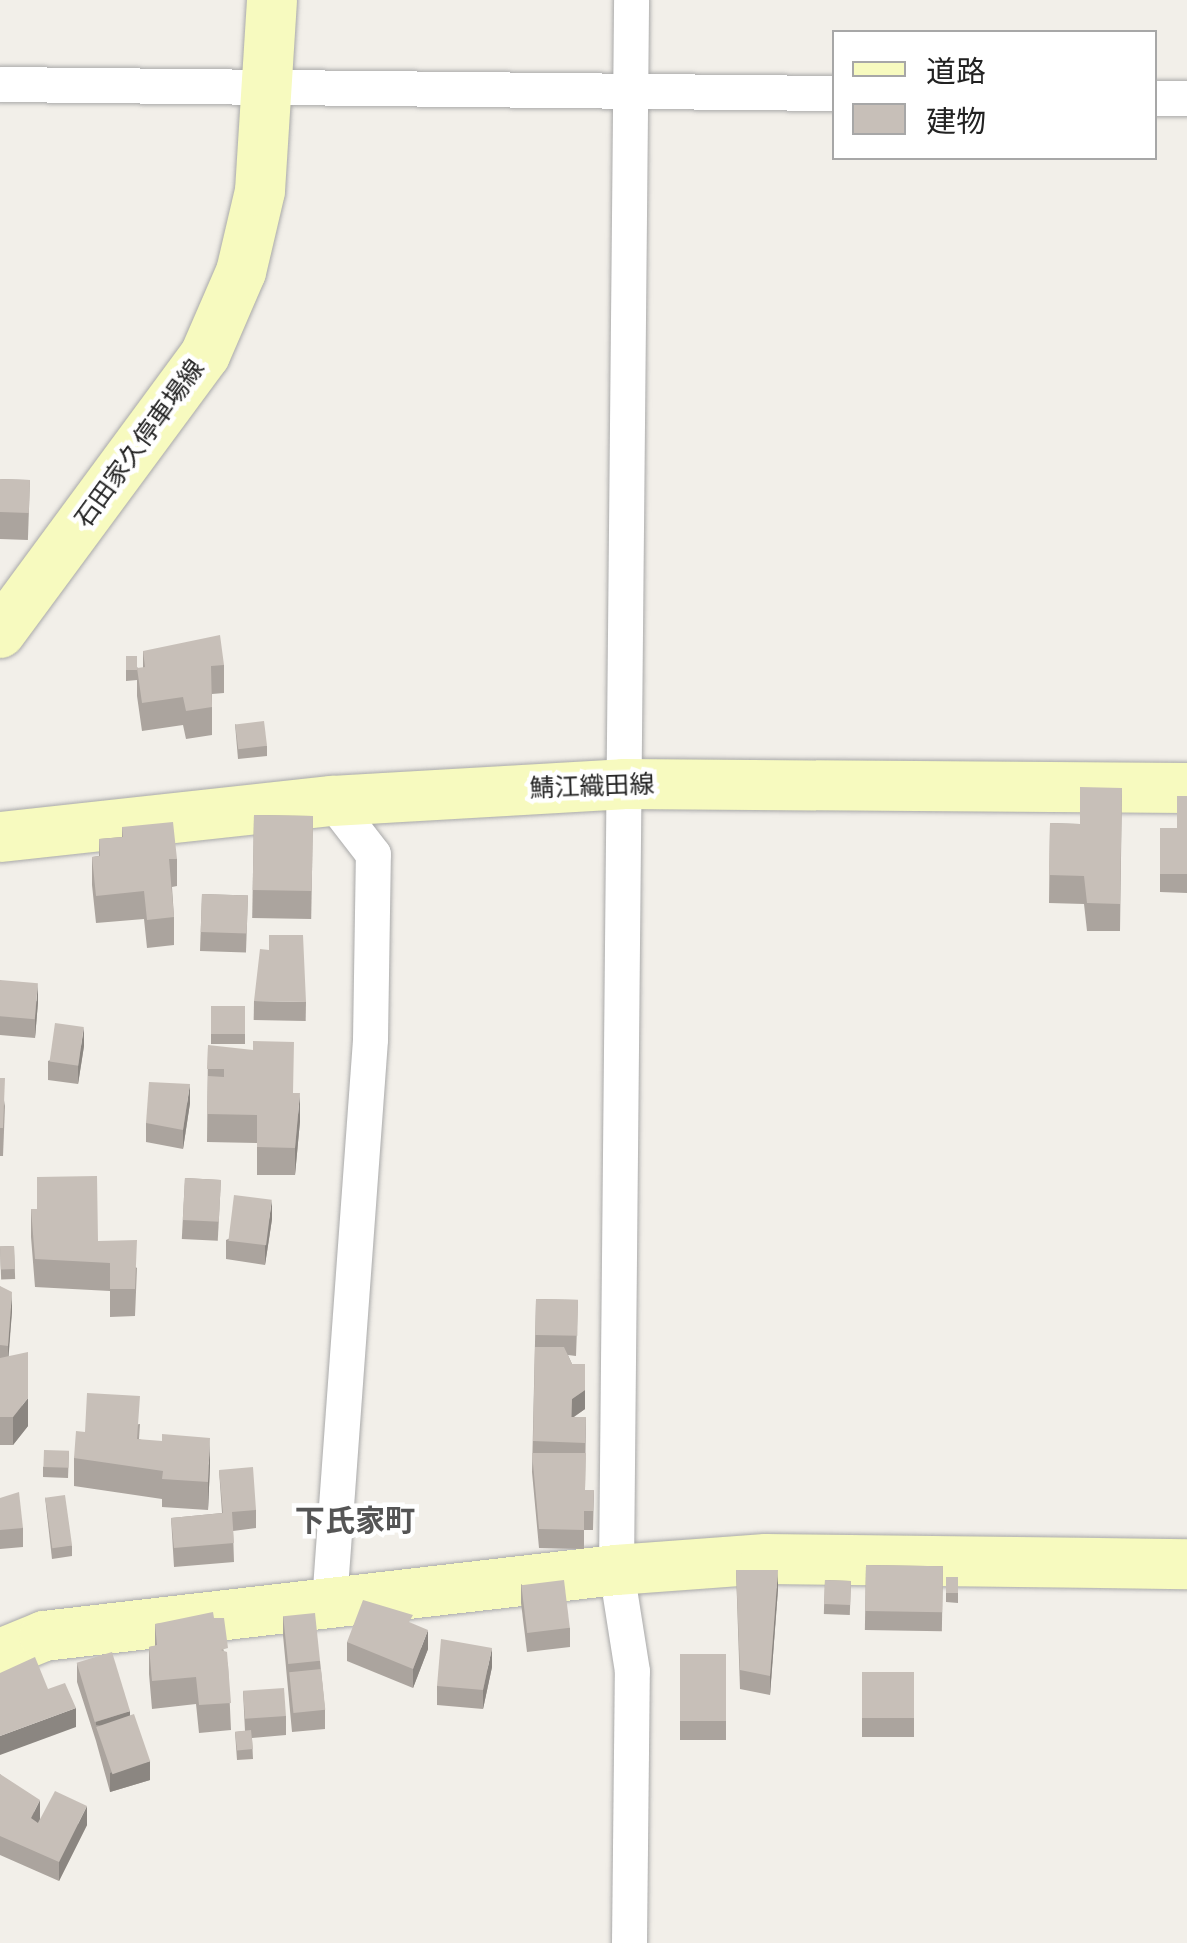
<!DOCTYPE html>
<meta charset="utf-8">
<style>
body{margin:0}
#map{position:relative;width:1187px;height:1943px;overflow:hidden;background:#f2efe9;font-family:"Work Sans","Noto Sans JP",sans-serif}
div>[style]{position:absolute}
.roads{filter:drop-shadow(0 0 2px #a9a9a9) drop-shadow(0 0 2px #a9a9a9)}
.street>*{height:35px;margin:-17.5px;padding:0 17.5px;transform-origin:17.5px;border-radius:17.5px;background:#fff}
.secondary>*{height:50px;margin:-25px;padding:0 25px;transform-origin:25px;border-radius:25px;background:#f7fabf}
.wall>*{inset:0;background:#aba49e;transform-origin:0 0}
.shaded-wall>*{inset:0;background:#8b8681}
.building>*{inset:0;background:#c7bfb8;transform-origin:0 0}
span{translate:-50% -50%;white-space:nowrap;text-align:center;line-height:1.15;-webkit-text-stroke:9px #fff;paint-order:stroke}
.street-label{font-size:25px;color:#222}
.quarter-label{font-size:30px;color:#555;font-weight:700}
.legend{position:absolute;left:832px;top:30px;width:325px;height:130px;box-sizing:border-box;background:#fff;border:2px solid #a7a7a7;margin:0;padding:12px 18px;list-style:none;font-size:30px;color:#222}
.legend li{display:flex;align-items:center;gap:20px;height:50px}
.legend b{width:50px;border:2px solid #a7a7a7}
</style>
<div id="map">
<div class="roads">
<div class="street">
<i style="left:0;top:84px;width:834px;rotate:0.62deg"></i>
<i style="left:1154px;top:98px;width:33px"></i>
<i style="left:329px;top:1602px;width:564px;rotate:-85.83deg"></i>
<i style="left:370px;top:1039px;width:185px;rotate:-89.1deg"></i>
<i style="left:373px;top:854px;width:67px;rotate:-127.7deg"></i>
<i style="left:629px;top:1943px;width:272px;rotate:-89.4deg"></i>
<i style="left:632px;top:1671px;width:102px;rotate:-99deg"></i>
<i style="left:616px;top:1570px;width:1570px;rotate:-89.45deg"></i>
</div>
<div class="secondary">
<i style="left:0;top:633px;width:345px;rotate:-53.6deg"></i>
<i style="left:205px;top:355px;width:90px;rotate:-66.6deg"></i>
<i style="left:241px;top:272px;width:83px;rotate:-76.8deg"></i>
<i style="left:260px;top:191px;width:191px;rotate:-86.4deg"></i>
<i style="left:0;top:837px;width:334px;rotate:-6.2deg"></i>
<i style="left:332px;top:801px;width:291px;rotate:-3.3deg"></i>
<i style="left:623px;top:784px;width:564px;rotate:0.41deg"></i>
<i style="left:0;top:1654px;width:48px;rotate:-22.2deg"></i>
<i style="left:44px;top:1636px;width:576px;rotate:-6.58deg"></i>
<i style="left:616px;top:1570px;width:150px;rotate:-4.2deg"></i>
<i style="left:766px;top:1559px;width:421px;rotate:0.7deg"></i>
</div>
</div>
<div class="wall">
<i style="left:0;top:479px;width:30px;height:60px;rotate:2deg"></i>
<i style="clip-path:polygon(143px 651px,224px 665px,224px 693px,212px 694px,212px 735px,186px 739px,183px 725px,142px 731px,137px 696px,137px 680px,126px 681px,126px 657px,138px 668px,143px 668px)"></i>
<i style="clip-path:polygon(235px 724px,267px 746px,267px 756px,238px 759px)"></i>
<i style="clip-path:polygon(1122px 788px,1120px 931px,1087px 931px,1084px 904px,1049px 903px,1050px 823px,1080px 824px)"></i>
<i style="clip-path:polygon(1187px 796px,1187px 893px,1160px 892px,1160px 828px,1177px 828px)"></i>
<i style="left:254px;top:815px;width:59px;height:103px;rotate:1deg"></i>
<i style="clip-path:polygon(122px 827px,177px 859px,177px 886px,172px 887px,174px 917px,174px 945px,147px 948px,144px 919px,96px 923px,92px 885px,92px 857px,99px 856px,99px 839px,122px 837px)"></i>
<i style="left:202px;top:894px;width:46px;height:57px;rotate:2deg"></i>
<i style="clip-path:polygon(0 980px,38px 1002px,35px 1038px,0 1035px)"></i>
<i style="left:254px;top:1001px;width:52px;height:19px;rotate:1deg"></i>
<i style="left:211px;top:1006px;width:34px;height:38px"></i>
<i style="clip-path:polygon(208px 1045px,293px 1093px,300px 1121px,295px 1175px,257px 1175px,257px 1143px,207px 1142px)"></i>
<i style="clip-path:polygon(84px 1046px,78px 1084px,48px 1080px,48px 1061px)"></i>
<i style="clip-path:polygon(0 1078px,5px 1106px,3px 1156px,0 1156px)"></i>
<i style="clip-path:polygon(190px 1103px,183px 1149px,146px 1142px,146px 1123px)"></i>
<i style="left:185px;top:1178px;width:36px;height:61px;rotate:3deg"></i>
<i style="clip-path:polygon(31px 1209px,98px 1241px,137px 1268px,135px 1316px,110px 1317px,110px 1291px,35px 1287px,31px 1237px)"></i>
<i style="clip-path:polygon(272px 1219px,265px 1265px,226px 1259px,226px 1240px)"></i>
<i style="left:14px;top:1246px;width:33px;height:14px;rotate:88deg"></i>
<i style="clip-path:polygon(0 1286px,12px 1311px,8px 1356px,28px 1426px,13px 1445px,0 1445px)"></i>
<i style="clip-path:polygon(536px 1299px,578px 1300px,576px 1356px,568px 1355px,572px 1364px,585px 1364px,585px 1409px,574px 1417px,586px 1417px,585px 1490px,594px 1490px,593px 1530px,584px 1530px,584px 1549px,539px 1548px,532px 1472px)"></i>
<i style="clip-path:polygon(140px 1424px,139px 1439px,210px 1465px,208px 1510px,162px 1507px,162px 1499px,74px 1486px,74px 1458px,85px 1432px)"></i>
<i style="clip-path:polygon(69px 1451px,68px 1478px,43px 1477px,43px 1467px)"></i>
<i style="clip-path:polygon(219px 1470px,256px 1510px,256px 1528px,233px 1531px,234px 1562px,174px 1567px,171px 1518px,222px 1513px)"></i>
<i style="clip-path:polygon(45px 1497px,72px 1546px,72px 1556px,52px 1559px)"></i>
<i style="clip-path:polygon(0 1498px,23px 1528px,23px 1547px,0 1549px)"></i>
<i style="left:866px;top:1565px;width:77px;height:65px;rotate:1deg"></i>
<i style="clip-path:polygon(736px 1570px,778px 1589px,770px 1695px,740px 1689px)"></i>
<i style="clip-path:polygon(958px 1577px,958px 1603px,946px 1602px,946px 1592px)"></i>
<i style="left:825px;top:1580px;width:26px;height:34px;rotate:2deg"></i>
<i style="clip-path:polygon(521px 1584px,570px 1628px,570px 1647px,527px 1652px,521px 1603px)"></i>
<i style="clip-path:polygon(283px 1616px,320px 1661px,325px 1710px,325px 1729px,292px 1732px,283px 1635px)"></i>
<i style="clip-path:polygon(214px 1618px,228px 1665px,231px 1730px,199px 1733px,196px 1704px,152px 1709px,149px 1674px,149px 1647px,155px 1646px,155px 1624px)"></i>
<i style="clip-path:polygon(347px 1642px,428px 1649px,413px 1688px,347px 1661px)"></i>
<i style="left:680px;top:1654px;width:46px;height:86px"></i>
<i style="clip-path:polygon(77px 1663px,130px 1715px,150px 1780px,110px 1792px,96px 1741px,77px 1682px)"></i>
<i style="clip-path:polygon(492px 1667px,483px 1709px,437px 1705px,437px 1686px)"></i>
<i style="left:862px;top:1672px;width:52px;height:65px"></i>
<i style="clip-path:polygon(243px 1691px,286px 1716px,286px 1735px,252px 1738px,253px 1759px,237px 1760px,235px 1732px,245px 1731px)"></i>
<i style="clip-path:polygon(0 1774px,40px 1819px,87px 1825px,59px 1881px,0 1855px)"></i>
</div>
<div class="shaded-wall">
<i style="clip-path:polygon(38px 983px,38px 1002px,35px 1038px,35px 1019px)"></i>
<i style="clip-path:polygon(84px 1027px,84px 1046px,78px 1084px,78px 1065px)"></i>
<i style="clip-path:polygon(190px 1084px,190px 1103px,183px 1149px,183px 1130px)"></i>
<i style="clip-path:polygon(300px 1093px,300px 1121px,295px 1175px,295px 1148px)"></i>
<i style="clip-path:polygon(272px 1200px,272px 1219px,265px 1265px,265px 1246px)"></i>
<i style="clip-path:polygon(12px 1292px,12px 1311px,8px 1364px,8px 1346px)"></i>
<i style="clip-path:polygon(585px 1390px,585px 1409px,572px 1418px,572px 1399px)"></i>
<i style="clip-path:polygon(28px 1398px,28px 1426px,13px 1445px,13px 1417px)"></i>
<i style="clip-path:polygon(210px 1438px,210px 1465px,208px 1510px,208px 1482px)"></i>
<i style="clip-path:polygon(778px 1570px,778px 1589px,770px 1695px,770px 1676px)"></i>
<i style="clip-path:polygon(428px 1630px,428px 1649px,413px 1688px,413px 1669px)"></i>
<i style="clip-path:polygon(492px 1648px,492px 1667px,483px 1709px,483px 1690px)"></i>
<i style="clip-path:polygon(76px 1708px,76px 1727px,0 1755px,0 1736px)"></i>
<i style="clip-path:polygon(130px 1711px,130px 1730px,96px 1725px,96px 1741px,96px 1722px)"></i>
<i style="clip-path:polygon(150px 1761px,150px 1780px,110px 1792px,110px 1773px)"></i>
<i style="clip-path:polygon(40px 1800px,40px 1819px,31px 1837px,31px 1818px)"></i>
<i style="clip-path:polygon(87px 1806px,87px 1825px,59px 1881px,59px 1862px)"></i>
</div>
<div class="building">
<i style="left:0;top:479px;width:30px;height:33px;rotate:2deg"></i>
<i style="clip-path:polygon(220px 635px,224px 665px,211px 666px,212px 707px,186px 711px,183px 697px,142px 703px,137px 668px,145px 667px,143px 651px)"></i>
<i style="left:137px;top:656px;width:14px;height:11px;rotate:90deg"></i>
<i style="left:264px;top:721px;width:25px;height:29px;rotate:83deg"></i>
<i style="clip-path:polygon(1080px 787px,1122px 788px,1120px 904px,1087px 903px,1084px 876px,1049px 875px,1050px 823px,1080px 824px)"></i>
<i style="clip-path:polygon(1177px 796px,1187px 796px,1187px 874px,1160px 874px,1160px 828px,1177px 828px)"></i>
<i style="left:254px;top:815px;width:59px;height:75px;rotate:1deg"></i>
<i style="clip-path:polygon(173px 822px,177px 859px,169px 859px,174px 917px,147px 920px,144px 891px,96px 896px,92px 857px,100px 856px,99px 839px,123px 837px,122px 827px)"></i>
<i style="left:202px;top:894px;width:46px;height:38px;rotate:2deg"></i>
<i style="clip-path:polygon(269px 935px,303px 935px,306px 1002px,254px 1001px,260px 949px,269px 950px)"></i>
<i style="left:0;top:980px;width:38px;height:36px;rotate:5deg"></i>
<i style="left:211px;top:1006px;width:34px;height:28px"></i>
<i style="left:55px;top:1023px;width:29px;height:39px;rotate:8deg"></i>
<i style="clip-path:polygon(253px 1041px,294px 1042px,293px 1093px,300px 1093px,295px 1148px,257px 1147px,257px 1115px,207px 1114px,208px 1076px,224px 1077px,224px 1069px,207px 1069px,208px 1045px,253px 1050px)"></i>
<i style="clip-path:polygon(0 1078px,5px 1078px,3px 1128px,0 1128px)"></i>
<i style="clip-path:polygon(149px 1082px,190px 1084px,183px 1130px,146px 1123px)"></i>
<i style="clip-path:polygon(97px 1176px,98px 1241px,137px 1240px,135px 1289px,110px 1289px,110px 1263px,35px 1259px,31px 1209px,37px 1209px,37px 1177px)"></i>
<i style="left:185px;top:1178px;width:36px;height:42px;rotate:3deg"></i>
<i style="left:234px;top:1195px;width:38px;height:46px;rotate:7deg"></i>
<i style="left:14px;top:1246px;width:23px;height:14px;rotate:88deg"></i>
<i style="clip-path:polygon(0 1286px,12px 1292px,8px 1346px,0 1345px)"></i>
<i style="left:536px;top:1299px;width:42px;height:36px;rotate:1deg"></i>
<i style="clip-path:polygon(535px 1347px,564px 1347px,572px 1364px,585px 1364px,585px 1390px,572px 1399px,571px 1417px,586px 1417px,585px 1443px,533px 1441px)"></i>
<i style="clip-path:polygon(28px 1352px,28px 1398px,13px 1417px,0 1417px,0 1358px)"></i>
<i style="clip-path:polygon(87px 1393px,140px 1396px,137px 1439px,162px 1441px,162px 1434px,210px 1438px,208px 1482px,162px 1479px,163px 1471px,74px 1458px,76px 1431px,85px 1432px)"></i>
<i style="left:44px;top:1450px;width:25px;height:17px;rotate:2deg"></i>
<i style="clip-path:polygon(532px 1453px,586px 1453px,585px 1490px,594px 1490px,593px 1511px,584px 1511px,584px 1530px,539px 1529px)"></i>
<i style="clip-path:polygon(253px 1467px,256px 1510px,232px 1512px,234px 1543px,174px 1548px,171px 1518px,223px 1513px,219px 1470px)"></i>
<i style="clip-path:polygon(19px 1492px,23px 1528px,0 1530px,0 1498px)"></i>
<i style="left:65px;top:1495px;width:51px;height:20px;rotate:82deg"></i>
<i style="left:866px;top:1565px;width:77px;height:46px;rotate:1deg"></i>
<i style="clip-path:polygon(736px 1570px,778px 1570px,770px 1676px,740px 1670px)"></i>
<i style="left:958px;top:1577px;width:16px;height:12px;rotate:90deg"></i>
<i style="left:564px;top:1580px;width:48px;height:43px;rotate:83deg"></i>
<i style="left:825px;top:1580px;width:26px;height:24px;rotate:2deg"></i>
<i style="clip-path:polygon(363px 1600px,413px 1615px,409px 1622px,428px 1630px,413px 1669px,347px 1642px)"></i>
<i style="clip-path:polygon(213px 1612px,214px 1618px,224px 1618px,228px 1648px,221px 1650px,227px 1652px,231px 1703px,199px 1705px,196px 1677px,152px 1681px,149px 1647px,157px 1645px,155px 1624px)"></i>
<i style="left:315px;top:1613px;width:48px;height:32px;rotate:84deg"></i>
<i style="clip-path:polygon(441px 1639px,492px 1648px,483px 1690px,437px 1686px)"></i>
<i style="left:112px;top:1652px;width:62px;height:37px;rotate:73deg"></i>
<i style="left:680px;top:1654px;width:46px;height:67px"></i>
<i style="clip-path:polygon(35px 1657px,48px 1689px,65px 1683px,76px 1708px,0 1736px,0 1673px)"></i>
<i style="left:321px;top:1669px;width:41px;height:32px;rotate:84deg"></i>
<i style="left:862px;top:1672px;width:52px;height:46px"></i>
<i style="left:284px;top:1688px;width:28px;height:41px;rotate:86deg"></i>
<i style="left:134px;top:1714px;width:50px;height:40px;rotate:71deg"></i>
<i style="left:251px;top:1730px;width:19px;height:16px;rotate:84deg"></i>
<i style="clip-path:polygon(0 1774px,40px 1800px,31px 1818px,38px 1823px,55px 1791px,87px 1806px,59px 1862px,0 1836px)"></i>
</div>
<div class="street-label">
<span style="left:140px;top:444px;rotate:-54deg">石田家久停車場線</span>
<span style="left:592px;top:787px;rotate:-2deg">鯖江織田線</span>
</div>
<div class="quarter-label">
<span style="left:355px;top:1521px">下氏家町</span>
</div>
<ul class="legend">
<li><b style="height:12px;background:#f7fabf"></b>道路</li>
<li><b style="height:28px;background:#c7bfb8"></b>建物</li>
</ul>
</div>
